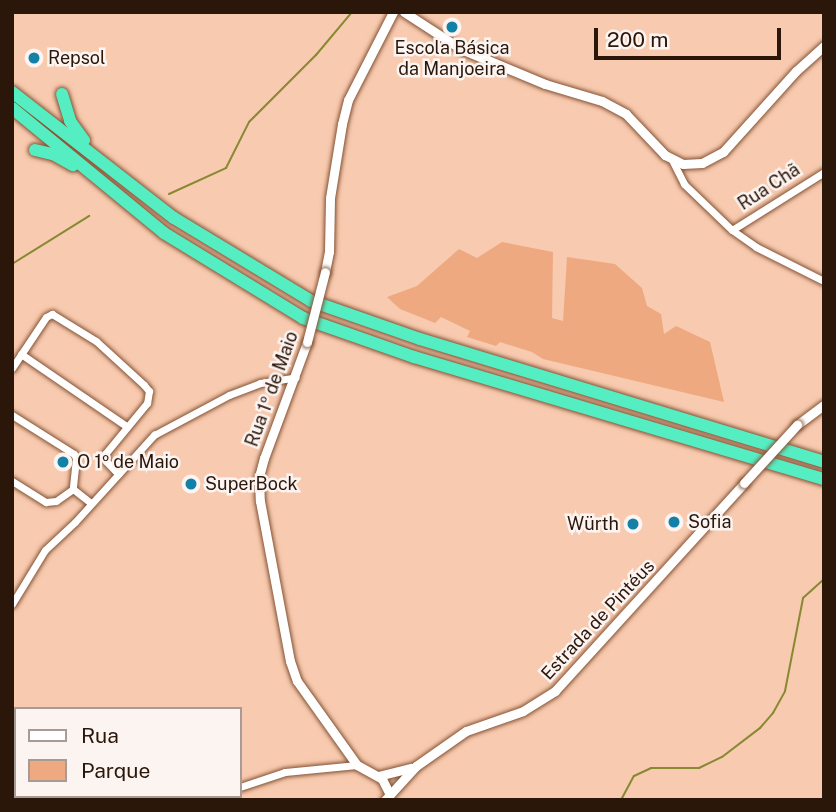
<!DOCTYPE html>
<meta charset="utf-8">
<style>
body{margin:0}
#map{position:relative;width:836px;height:812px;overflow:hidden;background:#f8caaf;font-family:"Public Sans",sans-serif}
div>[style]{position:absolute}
.green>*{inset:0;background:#eea981}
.stream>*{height:2px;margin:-1px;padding:0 1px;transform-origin:1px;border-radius:1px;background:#878933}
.roads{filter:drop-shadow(0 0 2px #845234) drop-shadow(0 0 2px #845234)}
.minor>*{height:7px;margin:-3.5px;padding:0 3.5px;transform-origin:3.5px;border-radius:3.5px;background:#fff}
.tertiary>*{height:9px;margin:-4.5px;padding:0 4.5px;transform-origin:4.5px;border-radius:4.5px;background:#fff}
.motorway>*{height:12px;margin:-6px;padding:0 6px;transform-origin:6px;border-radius:6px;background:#55eec3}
.bridges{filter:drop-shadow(0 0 2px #845234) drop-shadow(0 0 2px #845234)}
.tertiary-bridge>*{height:9px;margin:-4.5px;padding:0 4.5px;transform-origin:4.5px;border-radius:4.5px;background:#fff}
.dots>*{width:19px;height:19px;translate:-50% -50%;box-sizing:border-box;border:4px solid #fbf4f1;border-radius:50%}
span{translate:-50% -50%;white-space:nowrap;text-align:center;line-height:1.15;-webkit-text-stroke:5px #fbf4f1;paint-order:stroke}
.poi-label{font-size:18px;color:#2b160a}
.left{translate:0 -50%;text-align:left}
.right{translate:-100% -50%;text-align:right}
.street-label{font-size:18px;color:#2b160a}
.frame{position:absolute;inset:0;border:14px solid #2b160a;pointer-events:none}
.legend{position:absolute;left:14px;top:707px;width:228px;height:91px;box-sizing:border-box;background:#fbf4f1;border:2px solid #a89b95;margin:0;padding:9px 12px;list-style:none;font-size:21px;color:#2b160a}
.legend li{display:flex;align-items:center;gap:14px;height:35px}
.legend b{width:35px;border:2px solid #a89b95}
.scale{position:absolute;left:594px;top:28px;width:187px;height:32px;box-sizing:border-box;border:4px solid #2b160a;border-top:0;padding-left:9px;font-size:21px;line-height:24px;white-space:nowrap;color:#2b160a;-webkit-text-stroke:5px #fbf4f1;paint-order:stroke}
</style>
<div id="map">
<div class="green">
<i style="clip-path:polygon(502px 242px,553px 252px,552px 318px,563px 321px,567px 257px,615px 264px,642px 288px,647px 306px,661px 314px,664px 334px,676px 326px,710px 342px,724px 402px,543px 359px,532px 352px,500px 342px,496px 346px,467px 337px,470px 331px,441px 317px,435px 323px,400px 309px,387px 297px,417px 286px,459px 249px,477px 258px)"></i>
</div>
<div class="stream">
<i style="left:169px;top:194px;width:63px;rotate:-24.5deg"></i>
<i style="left:226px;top:168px;width:51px;rotate:-63.4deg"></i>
<i style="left:249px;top:122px;width:95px;rotate:-45deg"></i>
<i style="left:316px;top:55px;width:56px;rotate:-50.1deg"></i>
<i style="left:12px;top:264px;width:91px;rotate:-31.9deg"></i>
<i style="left:621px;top:800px;width:27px;rotate:-62deg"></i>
<i style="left:634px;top:776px;width:19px;rotate:-25deg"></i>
<i style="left:651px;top:768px;width:48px"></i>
<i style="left:699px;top:768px;width:25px;rotate:-26deg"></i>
<i style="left:722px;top:757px;width:48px;rotate:-37.3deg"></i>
<i style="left:760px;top:728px;width:20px;rotate:-49deg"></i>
<i style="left:773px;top:713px;width:25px;rotate:-61deg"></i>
<i style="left:785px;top:691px;width:95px;rotate:-79deg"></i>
<i style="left:803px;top:598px;width:28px;rotate:-42deg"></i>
</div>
<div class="roads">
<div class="minor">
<i style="left:672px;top:160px;width:27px;rotate:63deg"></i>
<i style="left:684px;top:184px;width:66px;rotate:43.8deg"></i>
<i style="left:732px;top:230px;width:29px;rotate:35deg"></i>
<i style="left:756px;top:247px;width:76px;rotate:26.6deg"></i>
<i style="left:732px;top:230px;width:109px;rotate:-32.2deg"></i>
<i style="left:21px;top:354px;width:127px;rotate:34.4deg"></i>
<i style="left:12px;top:368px;width:61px;rotate:-56.3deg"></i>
<i style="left:46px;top:317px;width:7px;rotate:-27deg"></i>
<i style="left:52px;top:314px;width:52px;rotate:31.5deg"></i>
<i style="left:96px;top:341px;width:65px;rotate:42.5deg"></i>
<i style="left:144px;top:385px;width:8px;rotate:50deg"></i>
<i style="left:149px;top:391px;width:12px;rotate:99deg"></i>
<i style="left:147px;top:403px;width:66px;rotate:129.5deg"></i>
<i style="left:105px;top:454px;width:7px;rotate:82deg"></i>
<i style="left:106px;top:461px;width:18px;rotate:47deg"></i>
<i style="left:12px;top:415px;width:73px;rotate:32.2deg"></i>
<i style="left:74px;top:454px;width:4px;rotate:63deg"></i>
<i style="left:76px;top:458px;width:31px;rotate:96deg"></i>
<i style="left:12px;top:481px;width:40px;rotate:32deg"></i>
<i style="left:46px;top:502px;width:10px;rotate:-6deg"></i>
<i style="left:56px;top:501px;width:21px;rotate:-35deg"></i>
<i style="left:73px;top:489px;width:23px;rotate:38deg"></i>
<i style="left:12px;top:604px;width:63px;rotate:-58.6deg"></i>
<i style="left:45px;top:550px;width:41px;rotate:-43deg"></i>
<i style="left:75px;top:522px;width:118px;rotate:-47.8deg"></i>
<i style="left:154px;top:435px;width:85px;rotate:-28.1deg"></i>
<i style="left:229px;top:395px;width:33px;rotate:-21deg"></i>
<i style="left:260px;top:383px;width:36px;rotate:-9deg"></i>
<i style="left:240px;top:787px;width:47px;rotate:-18.4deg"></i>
<i style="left:285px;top:772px;width:72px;rotate:-5.6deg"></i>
<i style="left:214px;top:800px;width:6px;rotate:-39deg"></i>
</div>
<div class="tertiary">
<i style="left:404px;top:12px;width:68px;rotate:33deg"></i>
<i style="left:461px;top:49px;width:91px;rotate:22.6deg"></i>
<i style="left:545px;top:84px;width:59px;rotate:16.6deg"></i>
<i style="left:602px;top:101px;width:27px;rotate:28deg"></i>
<i style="left:626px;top:114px;width:57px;rotate:46.4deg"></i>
<i style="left:665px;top:155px;width:20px;rotate:27deg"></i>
<i style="left:683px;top:164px;width:19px;rotate:-3deg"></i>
<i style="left:702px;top:163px;width:24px;rotate:-28deg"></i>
<i style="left:723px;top:152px;width:109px;rotate:-48deg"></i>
<i style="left:796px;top:71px;width:38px;rotate:-42deg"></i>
<i style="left:325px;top:272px;width:20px;rotate:-79deg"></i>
<i style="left:329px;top:252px;width:54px;rotate:-88.9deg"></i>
<i style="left:330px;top:198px;width:75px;rotate:-80.8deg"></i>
<i style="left:342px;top:124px;width:25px;rotate:-76deg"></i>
<i style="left:348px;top:100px;width:99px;rotate:-62.9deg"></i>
<i style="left:307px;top:342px;width:124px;rotate:110.3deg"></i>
<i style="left:264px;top:458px;width:20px;rotate:105deg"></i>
<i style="left:259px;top:477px;width:24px;rotate:88deg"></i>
<i style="left:260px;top:501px;width:163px;rotate:79.4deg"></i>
<i style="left:290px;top:661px;width:21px;rotate:71deg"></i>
<i style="left:297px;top:681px;width:103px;rotate:54.5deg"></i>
<i style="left:357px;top:765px;width:29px;rotate:29deg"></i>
<i style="left:382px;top:779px;width:16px;rotate:63deg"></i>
<i style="left:797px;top:425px;width:34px;rotate:-37deg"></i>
<i style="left:378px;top:776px;width:34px;rotate:-14deg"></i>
<i style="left:385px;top:800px;width:46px;rotate:-47.6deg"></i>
<i style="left:416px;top:766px;width:61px;rotate:-35deg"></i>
<i style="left:466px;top:731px;width:60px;rotate:-19.3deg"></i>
<i style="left:523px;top:711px;width:38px;rotate:-32deg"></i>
<i style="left:555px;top:691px;width:281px;rotate:-47.7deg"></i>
</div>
<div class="motorway">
<i style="left:12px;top:92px;width:205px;rotate:37.9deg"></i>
<i style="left:174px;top:218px;width:160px;rotate:31.2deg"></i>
<i style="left:311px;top:301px;width:115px;rotate:19.2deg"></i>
<i style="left:420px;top:339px;width:422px;rotate:16.9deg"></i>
<i style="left:62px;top:94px;width:28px;rotate:73deg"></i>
<i style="left:70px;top:121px;width:24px;rotate:54deg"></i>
<i style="left:12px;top:108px;width:197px;rotate:39.4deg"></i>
<i style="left:164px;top:233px;width:163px;rotate:31.4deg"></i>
<i style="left:303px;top:318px;width:118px;rotate:19.4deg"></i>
<i style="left:414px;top:357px;width:428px;rotate:16.6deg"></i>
<i style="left:35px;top:150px;width:18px;rotate:13deg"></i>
<i style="left:53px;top:154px;width:23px;rotate:29deg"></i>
</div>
</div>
<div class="bridges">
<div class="tertiary-bridge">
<i style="left:307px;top:342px;width:72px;rotate:-75.6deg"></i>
<i style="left:744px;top:483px;width:79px;rotate:-47.6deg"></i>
</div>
</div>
<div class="dots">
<i style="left:452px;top:27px;background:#1380a8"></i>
<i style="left:34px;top:58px;background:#1380a8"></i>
<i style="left:63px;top:462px;background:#1380a8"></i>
<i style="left:191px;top:484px;background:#1380a8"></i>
<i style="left:674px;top:522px;background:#1380a8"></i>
<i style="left:633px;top:524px;background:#1380a8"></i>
</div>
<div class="poi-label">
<span style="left:452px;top:59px">Escola Básica<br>da Manjoeira</span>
<span class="left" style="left:48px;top:58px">Repsol</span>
<span class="left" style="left:77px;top:462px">O 1º de Maio</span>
<span class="left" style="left:205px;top:484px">SuperBock</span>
<span class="left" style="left:688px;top:522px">Sofia</span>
<span class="right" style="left:619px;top:524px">Würth</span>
</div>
<div class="street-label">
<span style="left:769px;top:187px;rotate:-33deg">Rua Chã</span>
<span style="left:272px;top:389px;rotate:-70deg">Rua 1º de Maio</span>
<span style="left:598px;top:620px;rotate:-47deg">Estrada de Pintéus</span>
</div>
<div class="frame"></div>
<ul class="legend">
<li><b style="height:9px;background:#fff"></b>Rua</li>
<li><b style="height:19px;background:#eea981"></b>Parque</li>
</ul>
<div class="scale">200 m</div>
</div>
